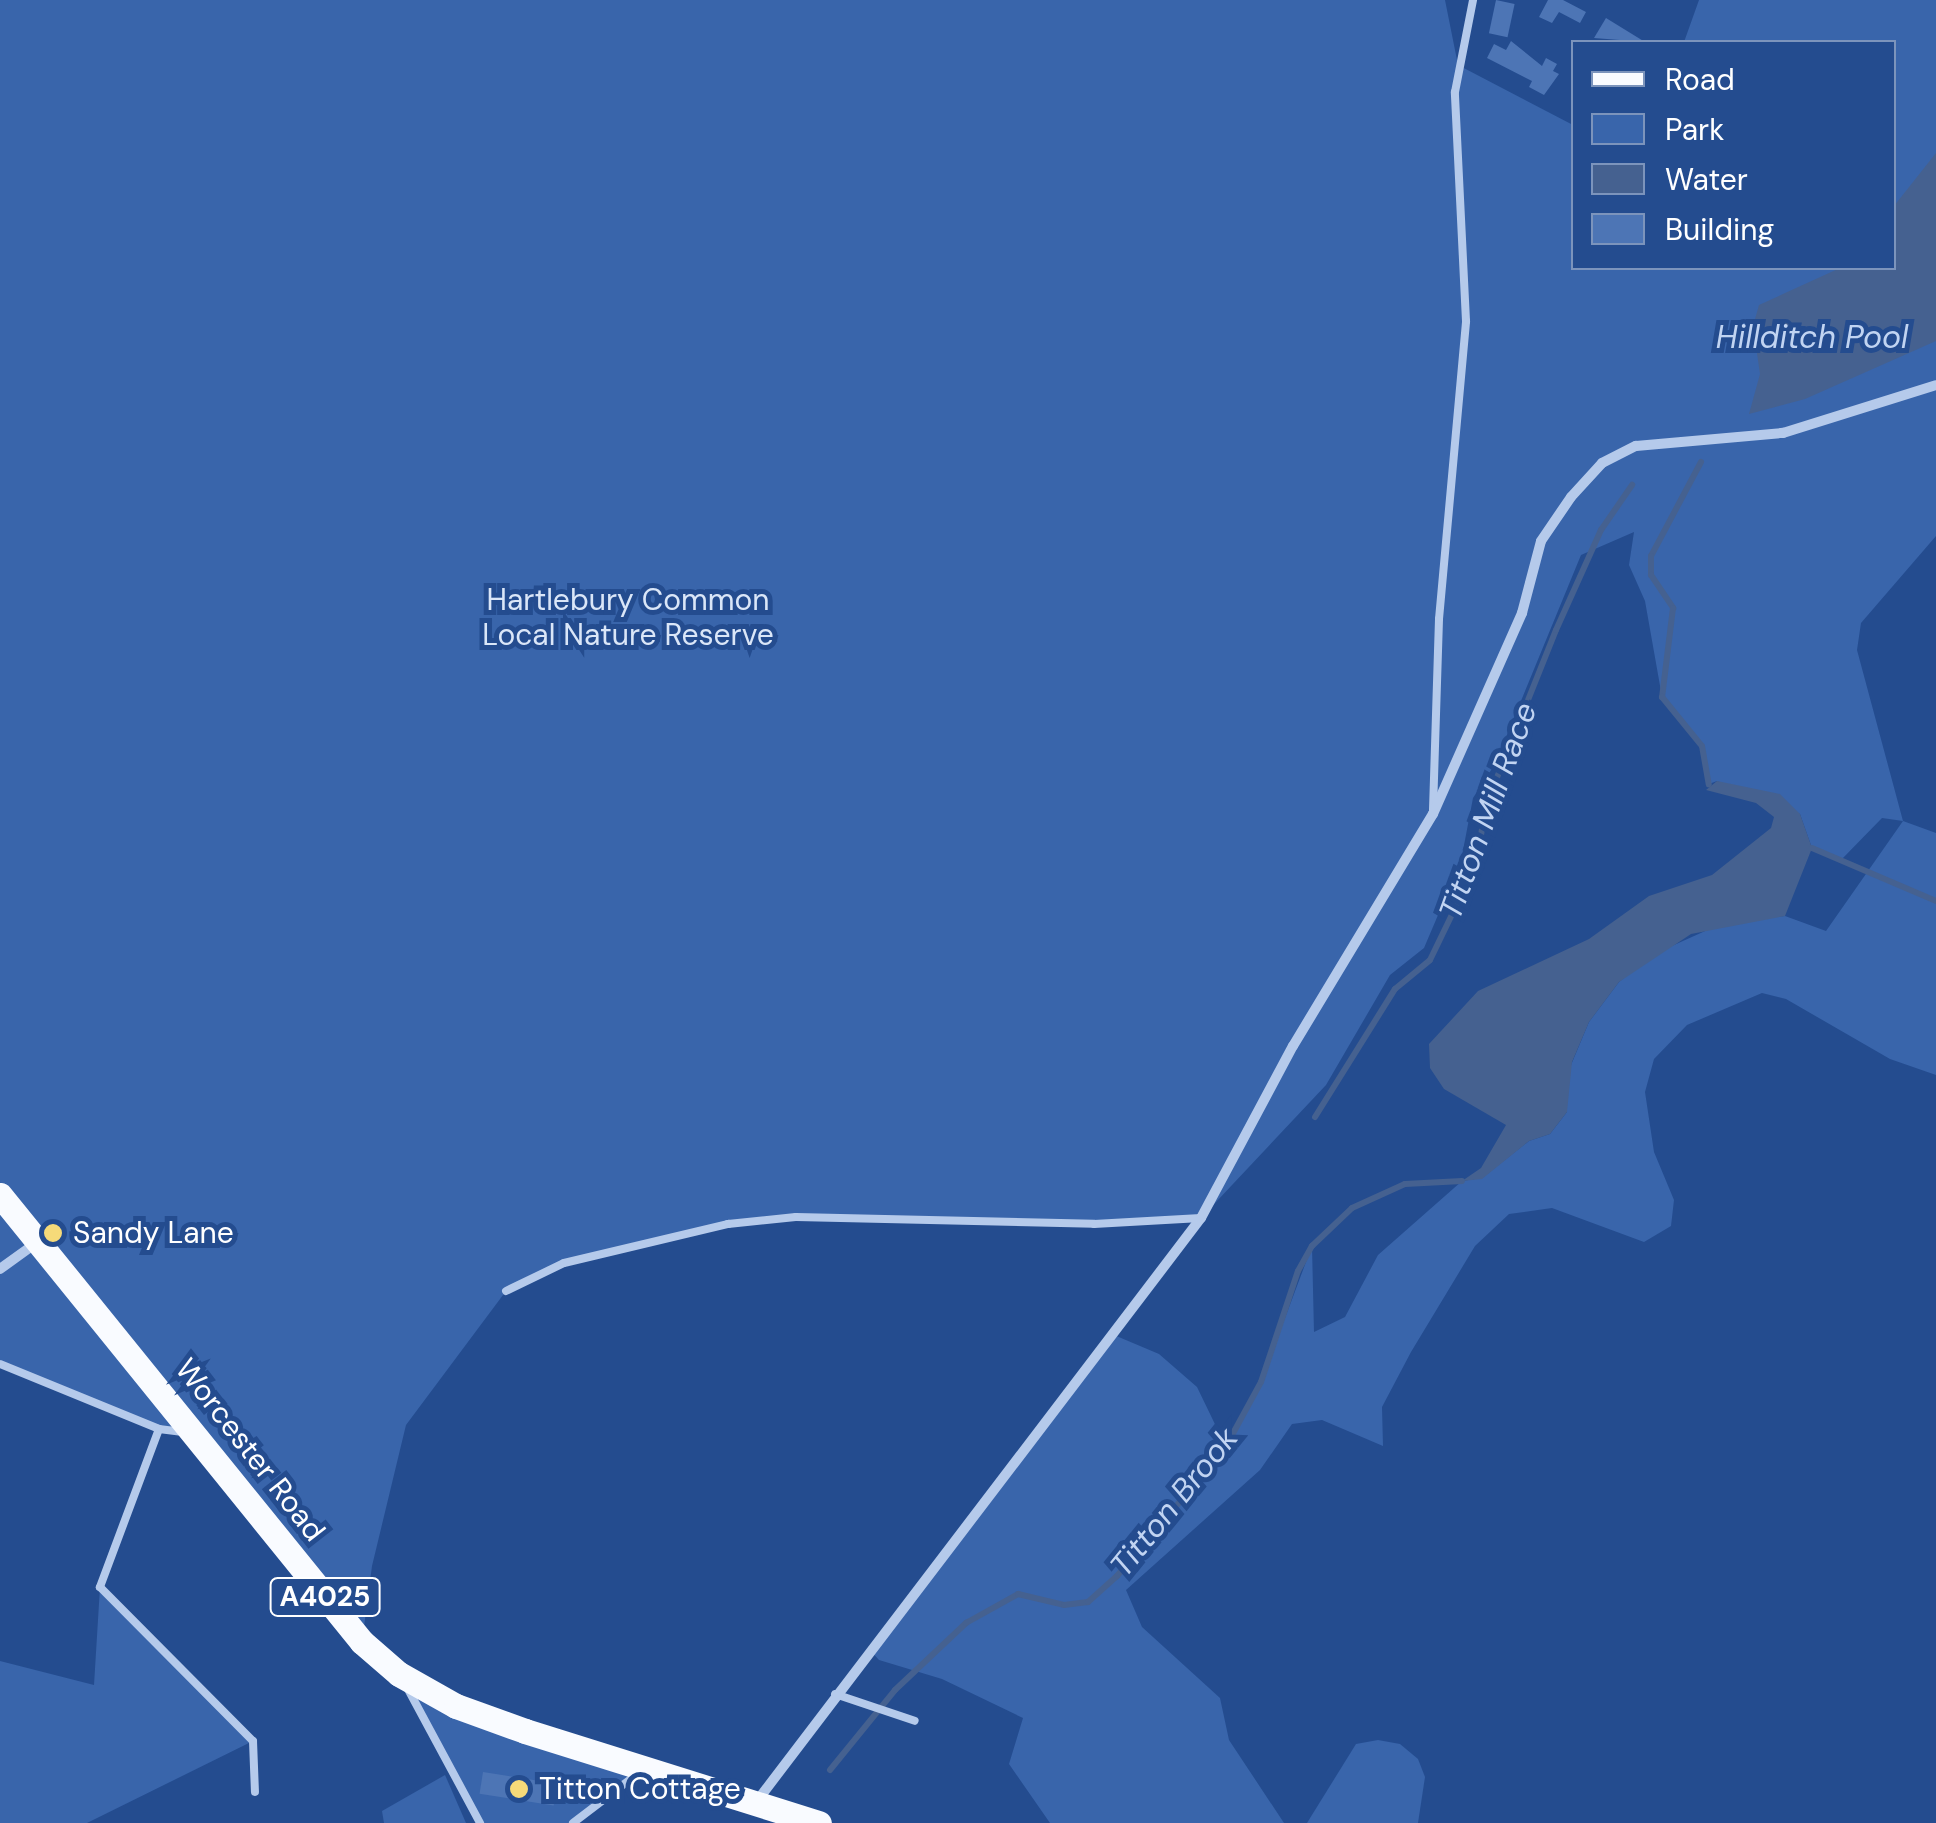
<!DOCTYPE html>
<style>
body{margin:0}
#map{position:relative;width:1936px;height:1823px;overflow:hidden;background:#244c8f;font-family:"DM Sans",sans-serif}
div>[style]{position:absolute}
.green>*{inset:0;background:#3965ab}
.water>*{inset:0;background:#456190}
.stream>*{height:6px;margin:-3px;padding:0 3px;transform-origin:3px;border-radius:3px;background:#456190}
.building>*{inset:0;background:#4d75b5;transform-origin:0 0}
.service>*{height:8px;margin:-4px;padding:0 4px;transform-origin:4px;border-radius:4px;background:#b5caeb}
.minor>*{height:10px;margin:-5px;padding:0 5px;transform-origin:5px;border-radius:5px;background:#b5caeb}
.primary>*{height:25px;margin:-12.5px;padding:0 12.5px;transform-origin:12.5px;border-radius:12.5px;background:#f9fbff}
.dots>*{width:28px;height:28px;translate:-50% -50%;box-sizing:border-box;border:5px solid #244c8f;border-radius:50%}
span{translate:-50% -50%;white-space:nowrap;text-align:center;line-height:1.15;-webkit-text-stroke:10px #244c8f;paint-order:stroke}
.shield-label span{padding:2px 8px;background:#244c8f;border:2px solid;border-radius:8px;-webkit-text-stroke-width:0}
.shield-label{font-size:28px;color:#fff;font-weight:700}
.park-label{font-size:30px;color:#dae6f8}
.poi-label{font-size:30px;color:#fff}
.left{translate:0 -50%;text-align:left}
.street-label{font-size:30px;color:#fff}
.water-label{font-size:32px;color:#c1d4f2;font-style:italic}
.legend{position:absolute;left:1571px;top:40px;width:325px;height:230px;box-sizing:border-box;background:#244c8f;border:2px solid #7c94bc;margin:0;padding:12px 18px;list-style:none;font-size:30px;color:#fff}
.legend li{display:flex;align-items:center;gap:20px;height:50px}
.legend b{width:50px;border:2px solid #7c94bc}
</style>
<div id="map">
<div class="green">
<i style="clip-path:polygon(0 0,1445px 0,1458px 65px,1573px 125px,1574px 268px,1894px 268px,1894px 42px,1684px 42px,1699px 0,1936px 0,1936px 536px,1861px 623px,1857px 650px,1903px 821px,1936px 833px,1936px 1075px,1890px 1059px,1786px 999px,1762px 993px,1687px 1025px,1654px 1059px,1645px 1092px,1654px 1152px,1674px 1200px,1671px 1226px,1644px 1242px,1552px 1208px,1509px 1214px,1475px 1246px,1411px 1352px,1382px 1407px,1383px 1446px,1322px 1420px,1292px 1424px,1260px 1470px,1126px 1590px,1142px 1627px,1220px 1698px,1229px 1740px,1284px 1823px,1050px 1823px,1009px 1764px,1023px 1718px,942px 1679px,879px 1660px,869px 1649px,1114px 1335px,1159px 1354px,1197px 1387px,1226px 1447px,1261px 1382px,1312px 1246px,1314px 1332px,1345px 1317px,1378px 1255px,1462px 1181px,1482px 1178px,1529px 1141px,1550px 1134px,1567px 1112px,1566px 1077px,1589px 1022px,1619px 982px,1654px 954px,1723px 923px,1785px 916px,1826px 931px,1903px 821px,1882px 818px,1842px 859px,1812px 848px,1800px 814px,1717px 781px,1709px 784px,1702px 746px,1662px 697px,1645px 601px,1629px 565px,1634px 532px,1581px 555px,1495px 764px,1473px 798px,1461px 861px,1424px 948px,1390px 975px,1326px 1085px,1201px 1218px,1094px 1224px,863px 1217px,728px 1224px,564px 1263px,506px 1291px,406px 1425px,372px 1566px,362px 1642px,195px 1433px,159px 1429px,0 1365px)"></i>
<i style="clip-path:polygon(100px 1587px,253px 1741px,87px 1823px,0 1823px,0 1661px,94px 1685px)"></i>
<i style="clip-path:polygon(399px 1674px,648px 1767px,573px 1823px,480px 1823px)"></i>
<i style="clip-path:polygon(1378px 1740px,1400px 1744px,1418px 1759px,1425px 1777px,1418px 1823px,1307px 1823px,1356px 1744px)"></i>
<i style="clip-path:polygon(445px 1775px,466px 1823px,384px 1823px,382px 1811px)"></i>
</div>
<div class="water">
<i style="clip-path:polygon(1936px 153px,1936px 341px,1805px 399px,1749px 414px,1760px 374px,1753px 326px,1759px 305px,1840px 268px,1894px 268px,1894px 206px)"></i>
<i style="clip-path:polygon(1717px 781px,1780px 794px,1800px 814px,1812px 848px,1785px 916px,1691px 934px,1619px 982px,1589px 1022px,1572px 1062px,1567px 1112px,1550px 1134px,1529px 1141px,1482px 1179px,1462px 1181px,1481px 1168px,1506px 1125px,1444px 1089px,1430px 1068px,1429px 1044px,1478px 991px,1589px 939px,1649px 896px,1712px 875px,1771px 828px,1774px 817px,1756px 803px,1706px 790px)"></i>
</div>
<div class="stream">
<i style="left:1701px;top:462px;width:106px;rotate:118deg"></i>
<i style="left:1651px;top:556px;width:19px;rotate:90deg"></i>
<i style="left:1651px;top:575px;width:40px;rotate:56deg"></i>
<i style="left:1673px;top:608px;width:90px;rotate:97deg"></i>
<i style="left:1662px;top:697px;width:63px;rotate:50.8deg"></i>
<i style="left:1702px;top:746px;width:39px;rotate:80deg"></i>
<i style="left:1812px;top:848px;width:135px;rotate:23.1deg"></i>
<i style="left:1315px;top:1117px;width:151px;rotate:-58deg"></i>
<i style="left:1395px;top:989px;width:45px;rotate:-39.6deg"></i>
<i style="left:1430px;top:960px;width:106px;rotate:-64.2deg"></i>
<i style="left:1476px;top:865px;width:61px;rotate:-80.5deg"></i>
<i style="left:1486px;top:805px;width:188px;rotate:-68.2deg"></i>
<i style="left:1556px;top:630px;width:110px;rotate:-65.8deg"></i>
<i style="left:1601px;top:530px;width:55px;rotate:-55.4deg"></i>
<i style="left:830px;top:1770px;width:103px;rotate:-50.9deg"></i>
<i style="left:895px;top:1690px;width:98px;rotate:-43.3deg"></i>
<i style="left:966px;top:1623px;width:60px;rotate:-29.1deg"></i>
<i style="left:1018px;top:1594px;width:47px;rotate:13.4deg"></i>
<i style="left:1064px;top:1605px;width:24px;rotate:-7deg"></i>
<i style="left:1088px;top:1602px;width:39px;rotate:-42deg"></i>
<i style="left:1117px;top:1576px;width:167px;rotate:-49.8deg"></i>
<i style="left:1225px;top:1448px;width:75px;rotate:-61.4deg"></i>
<i style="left:1261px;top:1382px;width:117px;rotate:-71.6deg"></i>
<i style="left:1298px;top:1271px;width:29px;rotate:-61deg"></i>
<i style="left:1312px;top:1246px;width:55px;rotate:-43.5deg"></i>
<i style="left:1352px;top:1208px;width:58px;rotate:-24.4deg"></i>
<i style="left:1405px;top:1184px;width:57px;rotate:-3deg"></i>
</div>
<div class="building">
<i style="left:1496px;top:0;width:19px;height:34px;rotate:12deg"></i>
<i style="clip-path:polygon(1548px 0,1563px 0,1586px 12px,1580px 23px,1559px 12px,1552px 23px,1539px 17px)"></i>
<i style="clip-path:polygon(1606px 18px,1645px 42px,1594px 38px)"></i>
<i style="clip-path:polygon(1511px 41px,1542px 66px,1546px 58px,1557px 64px,1553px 71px,1559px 74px,1544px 95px,1529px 87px,1532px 81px,1487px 58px,1494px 44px,1506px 50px)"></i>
<i style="left:483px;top:1772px;width:75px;height:22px;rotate:9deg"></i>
</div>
<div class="service">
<i style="left:1433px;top:810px;width:191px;rotate:-88.2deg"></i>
<i style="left:1439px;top:619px;width:299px;rotate:-84.8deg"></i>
<i style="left:1466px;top:321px;width:229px;rotate:-92.8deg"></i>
<i style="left:1455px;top:92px;width:94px;rotate:-78.9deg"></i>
<i style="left:506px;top:1291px;width:64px;rotate:-25.8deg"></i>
<i style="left:564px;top:1263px;width:169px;rotate:-13.4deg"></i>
<i style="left:728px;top:1224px;width:68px;rotate:-5.9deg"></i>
<i style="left:796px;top:1217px;width:298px;rotate:1.3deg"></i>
<i style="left:1094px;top:1224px;width:107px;rotate:-3.2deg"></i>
<i style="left:0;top:1364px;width:172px;rotate:22.2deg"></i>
<i style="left:159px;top:1429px;width:24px;rotate:7deg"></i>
<i style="left:159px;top:1429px;width:169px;rotate:110.5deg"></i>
<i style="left:100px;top:1587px;width:217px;rotate:45.2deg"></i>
<i style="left:253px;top:1741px;width:51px;rotate:87.8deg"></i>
<i style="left:409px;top:1691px;width:150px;rotate:61.7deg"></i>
<i style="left:835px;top:1694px;width:84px;rotate:18.6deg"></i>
<i style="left:573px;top:1823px;width:84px;rotate:-37.3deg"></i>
</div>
<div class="minor">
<i style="left:0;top:1269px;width:44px;rotate:-35.8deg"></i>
<i style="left:757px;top:1801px;width:733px;rotate:-52.71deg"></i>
<i style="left:1201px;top:1218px;width:195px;rotate:-61.9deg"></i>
<i style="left:1293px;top:1046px;width:271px;rotate:-58.9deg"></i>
<i style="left:1433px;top:814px;width:220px;rotate:-66.1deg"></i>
<i style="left:1522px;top:613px;width:74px;rotate:-75.2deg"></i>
<i style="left:1541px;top:541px;width:53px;rotate:-55.7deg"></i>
<i style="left:1571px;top:497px;width:46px;rotate:-47.6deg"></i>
<i style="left:1602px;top:463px;width:38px;rotate:-27deg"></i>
<i style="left:1636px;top:446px;width:148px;rotate:-5.1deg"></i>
<i style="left:1783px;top:433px;width:160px;rotate:-17.4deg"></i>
</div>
<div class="primary">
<i style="left:0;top:1195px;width:575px;rotate:51deg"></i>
<i style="left:362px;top:1642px;width:49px;rotate:40.9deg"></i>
<i style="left:399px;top:1674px;width:65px;rotate:29.3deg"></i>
<i style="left:456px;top:1706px;width:73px;rotate:19.9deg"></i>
<i style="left:525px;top:1731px;width:308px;rotate:17.4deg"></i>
</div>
<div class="dots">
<i style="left:53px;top:1233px;background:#f6da79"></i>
<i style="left:519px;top:1789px;background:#f6da79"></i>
</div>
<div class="shield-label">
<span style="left:325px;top:1597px">A4025</span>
</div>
<div class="park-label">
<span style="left:628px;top:617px">Hartlebury Common<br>Local Nature Reserve</span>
</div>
<div class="poi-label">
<span class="left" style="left:73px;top:1233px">Sandy Lane</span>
<span class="left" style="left:539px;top:1789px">Titton Cottage</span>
</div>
<div class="street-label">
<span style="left:250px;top:1450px;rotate:52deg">Worcester Road</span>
</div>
<div class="water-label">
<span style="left:1812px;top:337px">Hillditch Pool</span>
<span style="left:1488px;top:811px;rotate:-70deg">Titton Mill Race</span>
<span style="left:1174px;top:1502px;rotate:-51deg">Titton Brook</span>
</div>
<ul class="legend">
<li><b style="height:12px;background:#f9fbff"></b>Road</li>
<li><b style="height:28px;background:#3965ab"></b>Park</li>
<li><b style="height:28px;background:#456190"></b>Water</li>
<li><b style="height:28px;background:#4d75b5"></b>Building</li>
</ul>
</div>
